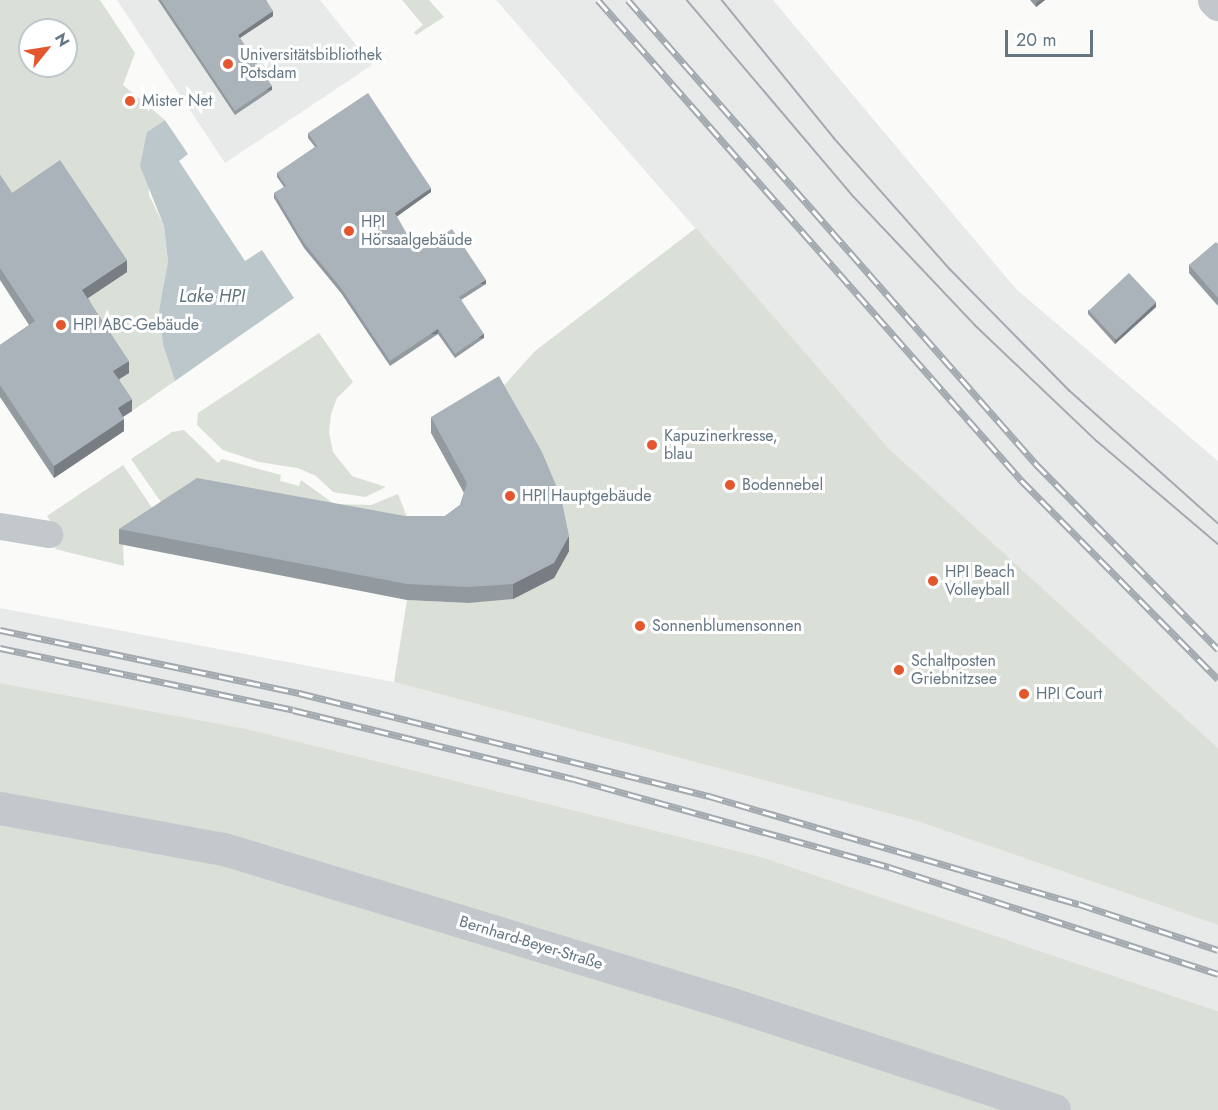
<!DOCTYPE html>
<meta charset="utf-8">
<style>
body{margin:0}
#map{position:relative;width:1218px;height:1110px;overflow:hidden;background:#fafaf8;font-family:Jost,sans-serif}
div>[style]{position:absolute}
.built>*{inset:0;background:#e8e9e9}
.green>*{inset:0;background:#dadfd7}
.water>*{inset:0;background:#bbc7cb}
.minor>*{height:27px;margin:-13.5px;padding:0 13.5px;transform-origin:13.5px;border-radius:13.5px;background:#c3c8cc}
.tertiary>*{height:33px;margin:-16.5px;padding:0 16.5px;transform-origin:16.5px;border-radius:16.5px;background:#c3c8cc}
.tram>*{height:1.5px;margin:-0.75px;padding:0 0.75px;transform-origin:0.75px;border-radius:0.75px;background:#a2aab0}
.rail>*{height:7px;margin-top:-3.5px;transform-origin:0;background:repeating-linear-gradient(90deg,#fff 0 14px,#a2aab0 0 28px);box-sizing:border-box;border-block:2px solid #a2aab0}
.wall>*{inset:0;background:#929a9f}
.shaded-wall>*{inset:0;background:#777d82;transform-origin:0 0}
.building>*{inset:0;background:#aab3b9;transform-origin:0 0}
.dots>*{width:16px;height:16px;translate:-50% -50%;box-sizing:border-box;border:3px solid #fff;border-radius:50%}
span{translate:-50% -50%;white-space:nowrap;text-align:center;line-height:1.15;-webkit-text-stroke:6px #fff;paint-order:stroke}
.poi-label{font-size:16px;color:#657683}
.left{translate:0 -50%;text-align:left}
.street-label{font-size:16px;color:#657683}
.water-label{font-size:18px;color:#60757c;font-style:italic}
.north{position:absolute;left:18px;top:18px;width:60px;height:60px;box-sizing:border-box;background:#fff;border:2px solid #c1c8cd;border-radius:50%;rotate:60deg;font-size:16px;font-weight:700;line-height:24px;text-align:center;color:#657683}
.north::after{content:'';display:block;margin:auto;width:21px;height:27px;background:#e4572e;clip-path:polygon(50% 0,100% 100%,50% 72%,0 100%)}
.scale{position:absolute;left:1005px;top:30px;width:88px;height:27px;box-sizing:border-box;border:3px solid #657683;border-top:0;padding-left:8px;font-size:18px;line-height:21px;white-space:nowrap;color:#657683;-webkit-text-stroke:4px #fff;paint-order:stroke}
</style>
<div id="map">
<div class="built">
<i style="clip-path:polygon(117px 0,320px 0,372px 65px,225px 163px)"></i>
<i style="clip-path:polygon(496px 0,773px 0,1016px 289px,1218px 461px,1218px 748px,888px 449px)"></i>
<i style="clip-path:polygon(0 608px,394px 682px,917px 821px,1218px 925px,1218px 1011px,761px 857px,247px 729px,0 683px)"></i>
</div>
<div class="green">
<i style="clip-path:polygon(evenodd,0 0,100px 0,135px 53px,123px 85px,165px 120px,147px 132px,149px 195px,164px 226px,168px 261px,159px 310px,163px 345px,175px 381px,132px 411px,113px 383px,129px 372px,100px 330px,0 213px,0 0,30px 30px,66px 30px,66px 66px,30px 66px,30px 30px)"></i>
<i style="clip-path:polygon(402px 0,429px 0,444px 17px,416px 35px,414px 32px,423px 25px)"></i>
<i style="clip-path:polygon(696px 228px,889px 449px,1218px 748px,1218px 925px,917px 821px,394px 682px,407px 600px,468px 603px,499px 391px,535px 351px)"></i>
<i style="clip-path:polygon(319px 333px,353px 382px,337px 398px,331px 414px,329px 432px,333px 452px,352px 476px,386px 487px,365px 497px,333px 492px,316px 476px,298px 468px,259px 462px,223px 450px,197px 425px,198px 413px)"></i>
<i style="clip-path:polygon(184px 430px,218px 463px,222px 459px,281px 475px,280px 481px,299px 486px,301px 480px,334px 504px,371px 505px,398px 494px,410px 525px,168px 512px,131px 459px,172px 432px)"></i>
<i style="clip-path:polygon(123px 465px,159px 518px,123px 542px,124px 566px,55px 549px,58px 533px,47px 516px)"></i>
<i style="clip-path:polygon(0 683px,247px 729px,761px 857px,1218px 1011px,1218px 1110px,0 1110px)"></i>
</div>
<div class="water">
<i style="clip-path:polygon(165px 120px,188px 154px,179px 161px,245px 261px,262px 250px,294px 298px,175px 381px,163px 345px,159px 310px,168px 261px,164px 226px,140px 166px,147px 132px)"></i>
</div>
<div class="minor">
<i style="left:0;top:526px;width:50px;rotate:9.3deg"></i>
</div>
<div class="tertiary">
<i style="left:1214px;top:0;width:6px;rotate:45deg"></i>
<i style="left:0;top:808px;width:228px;rotate:10.4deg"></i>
<i style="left:224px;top:849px;width:531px;rotate:16.97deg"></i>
<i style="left:732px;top:1004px;width:339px;rotate:18.2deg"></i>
</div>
<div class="tram">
<i style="left:687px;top:0;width:258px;rotate:49.7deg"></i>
<i style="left:854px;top:197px;width:176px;rotate:46.6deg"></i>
<i style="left:975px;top:325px;width:168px;rotate:43.6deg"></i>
<i style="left:1097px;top:441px;width:159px;rotate:40.4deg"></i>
<i style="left:722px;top:0;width:178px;rotate:50.9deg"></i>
<i style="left:834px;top:138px;width:175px;rotate:48.5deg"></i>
<i style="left:950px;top:269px;width:170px;rotate:45.5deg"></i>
<i style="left:1069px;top:390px;width:200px;rotate:41.8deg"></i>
</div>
<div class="rail">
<i style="left:598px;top:0;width:640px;rotate:48.61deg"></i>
<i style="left:1021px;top:480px;width:280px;rotate:45.3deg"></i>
<i style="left:628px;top:0;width:618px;rotate:48.67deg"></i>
<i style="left:1036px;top:464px;width:260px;rotate:45.5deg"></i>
<i style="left:0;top:630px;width:306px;rotate:11.9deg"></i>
<i style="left:299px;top:693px;width:423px;rotate:14.1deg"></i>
<i style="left:709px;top:796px;width:385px;rotate:16.3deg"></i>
<i style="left:1079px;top:904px;width:146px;rotate:18.3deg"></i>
<i style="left:0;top:648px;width:299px;rotate:11.9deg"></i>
<i style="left:293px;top:710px;width:289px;rotate:13.8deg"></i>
<i style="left:574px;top:779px;width:327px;rotate:15.6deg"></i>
<i style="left:889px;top:867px;width:346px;rotate:18deg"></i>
</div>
<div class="wall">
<i style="clip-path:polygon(158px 0,266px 0,273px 16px,240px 38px,272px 90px,235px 115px)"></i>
<i style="clip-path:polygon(1030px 0,1045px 0,1036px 7px)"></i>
<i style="clip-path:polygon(308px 133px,431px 192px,396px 216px,417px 252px,486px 284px,461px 300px,484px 338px,455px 358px,438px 334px,390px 366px,341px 293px,304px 248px,274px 198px,274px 193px,284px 187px,277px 177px,277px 173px,315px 147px,308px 138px)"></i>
<i style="clip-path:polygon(0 175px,12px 193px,127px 272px,88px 298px,129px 373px,119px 379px,132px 411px,123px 417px,124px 431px,54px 478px,0 397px,0 345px,29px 325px,0 280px)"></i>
<i style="clip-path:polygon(1218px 244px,1218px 306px,1189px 273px,1189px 265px)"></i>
<i style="clip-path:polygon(1156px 307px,1115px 344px,1088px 314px,1088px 310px)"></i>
<i style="clip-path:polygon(431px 417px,569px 551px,554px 578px,513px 599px,468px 603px,407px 600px,119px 544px,119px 529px,405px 516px,445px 516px,460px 505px,464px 493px,431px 433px)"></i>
</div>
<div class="shaded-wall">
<i style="clip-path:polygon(1040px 0,1045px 0,1036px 7px,1036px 3px)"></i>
<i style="clip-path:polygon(273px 11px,273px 16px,238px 39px,238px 35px)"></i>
<i style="left:272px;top:86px;width:4px;height:45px;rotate:90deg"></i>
<i style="clip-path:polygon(431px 188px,431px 192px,395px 218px,395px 213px)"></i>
<i style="clip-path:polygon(127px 260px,127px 272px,82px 302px,82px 290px)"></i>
<i style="left:486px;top:280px;width:4px;height:32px;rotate:90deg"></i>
<i style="clip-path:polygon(1156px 302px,1156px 307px,1115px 344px,1115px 340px)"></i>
<i style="left:438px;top:329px;width:5px;height:58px;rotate:90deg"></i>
<i style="left:484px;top:334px;width:4px;height:35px;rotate:90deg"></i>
<i style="clip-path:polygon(129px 361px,129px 373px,113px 383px,113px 371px)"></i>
<i style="clip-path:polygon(132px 399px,132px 411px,118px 420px,118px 408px)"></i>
<i style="clip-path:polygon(124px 419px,124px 431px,54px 478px,54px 466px)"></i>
<i style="clip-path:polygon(569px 536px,569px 551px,554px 578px,513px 599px,513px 584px)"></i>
</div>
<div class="building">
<i style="clip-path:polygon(161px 0,266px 0,273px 11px,238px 35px,272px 86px,235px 111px)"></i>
<i style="clip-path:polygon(368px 93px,431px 188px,395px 213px,417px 252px,452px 229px,486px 280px,459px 297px,484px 334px,455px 354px,438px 329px,390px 361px,341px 288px,304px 243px,274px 193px,286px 186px,277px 173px,317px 146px,308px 133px)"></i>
<i style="clip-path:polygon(60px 160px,127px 260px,82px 290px,129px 361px,113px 371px,132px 399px,118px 408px,124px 419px,54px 466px,0 385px,0 345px,35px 321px,0 268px,0 175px,12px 193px)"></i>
<i style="clip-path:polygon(1216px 242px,1218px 244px,1218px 298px,1189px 265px)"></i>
<i style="left:1129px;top:273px;width:40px;height:55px;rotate:47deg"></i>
<i style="clip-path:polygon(499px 376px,542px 452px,561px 497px,569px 536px,554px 563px,513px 584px,468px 587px,407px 584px,119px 529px,197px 478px,405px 516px,445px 516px,460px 505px,467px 483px,431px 417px)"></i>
</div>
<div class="dots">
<i style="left:228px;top:64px;background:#e4572e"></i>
<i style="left:130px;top:101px;background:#e4572e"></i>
<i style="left:349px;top:231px;background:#e4572e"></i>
<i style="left:61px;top:325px;background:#e4572e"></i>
<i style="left:652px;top:445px;background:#e4572e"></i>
<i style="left:730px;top:485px;background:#e4572e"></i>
<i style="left:510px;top:496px;background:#e4572e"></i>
<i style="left:933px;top:581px;background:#e4572e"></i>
<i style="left:640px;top:626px;background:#e4572e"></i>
<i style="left:899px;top:670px;background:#e4572e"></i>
<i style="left:1024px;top:694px;background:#e4572e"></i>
</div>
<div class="poi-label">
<span class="left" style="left:240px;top:64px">Universitätsbibliothek<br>Potsdam</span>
<span class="left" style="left:142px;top:101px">Mister Net</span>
<span class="left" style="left:361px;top:231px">HPI<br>Hörsaalgebäude</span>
<span class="left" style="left:73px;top:325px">HPI ABC-Gebäude</span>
<span class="left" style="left:664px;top:445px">Kapuzinerkresse,<br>blau</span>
<span class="left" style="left:742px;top:485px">Bodennebel</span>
<span class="left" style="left:522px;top:496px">HPI Hauptgebäude</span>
<span class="left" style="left:945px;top:581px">HPI Beach<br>Volleyball</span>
<span class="left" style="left:652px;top:626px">Sonnenblumensonnen</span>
<span class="left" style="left:911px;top:670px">Schaltposten<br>Griebnitzsee</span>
<span class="left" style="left:1036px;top:694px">HPI Court</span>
</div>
<div class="street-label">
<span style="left:531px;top:943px;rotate:17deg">Bernhard-Beyer-Straße</span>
</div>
<div class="water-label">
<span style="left:212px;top:296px">Lake HPI</span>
</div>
<div class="north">N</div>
<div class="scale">20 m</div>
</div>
